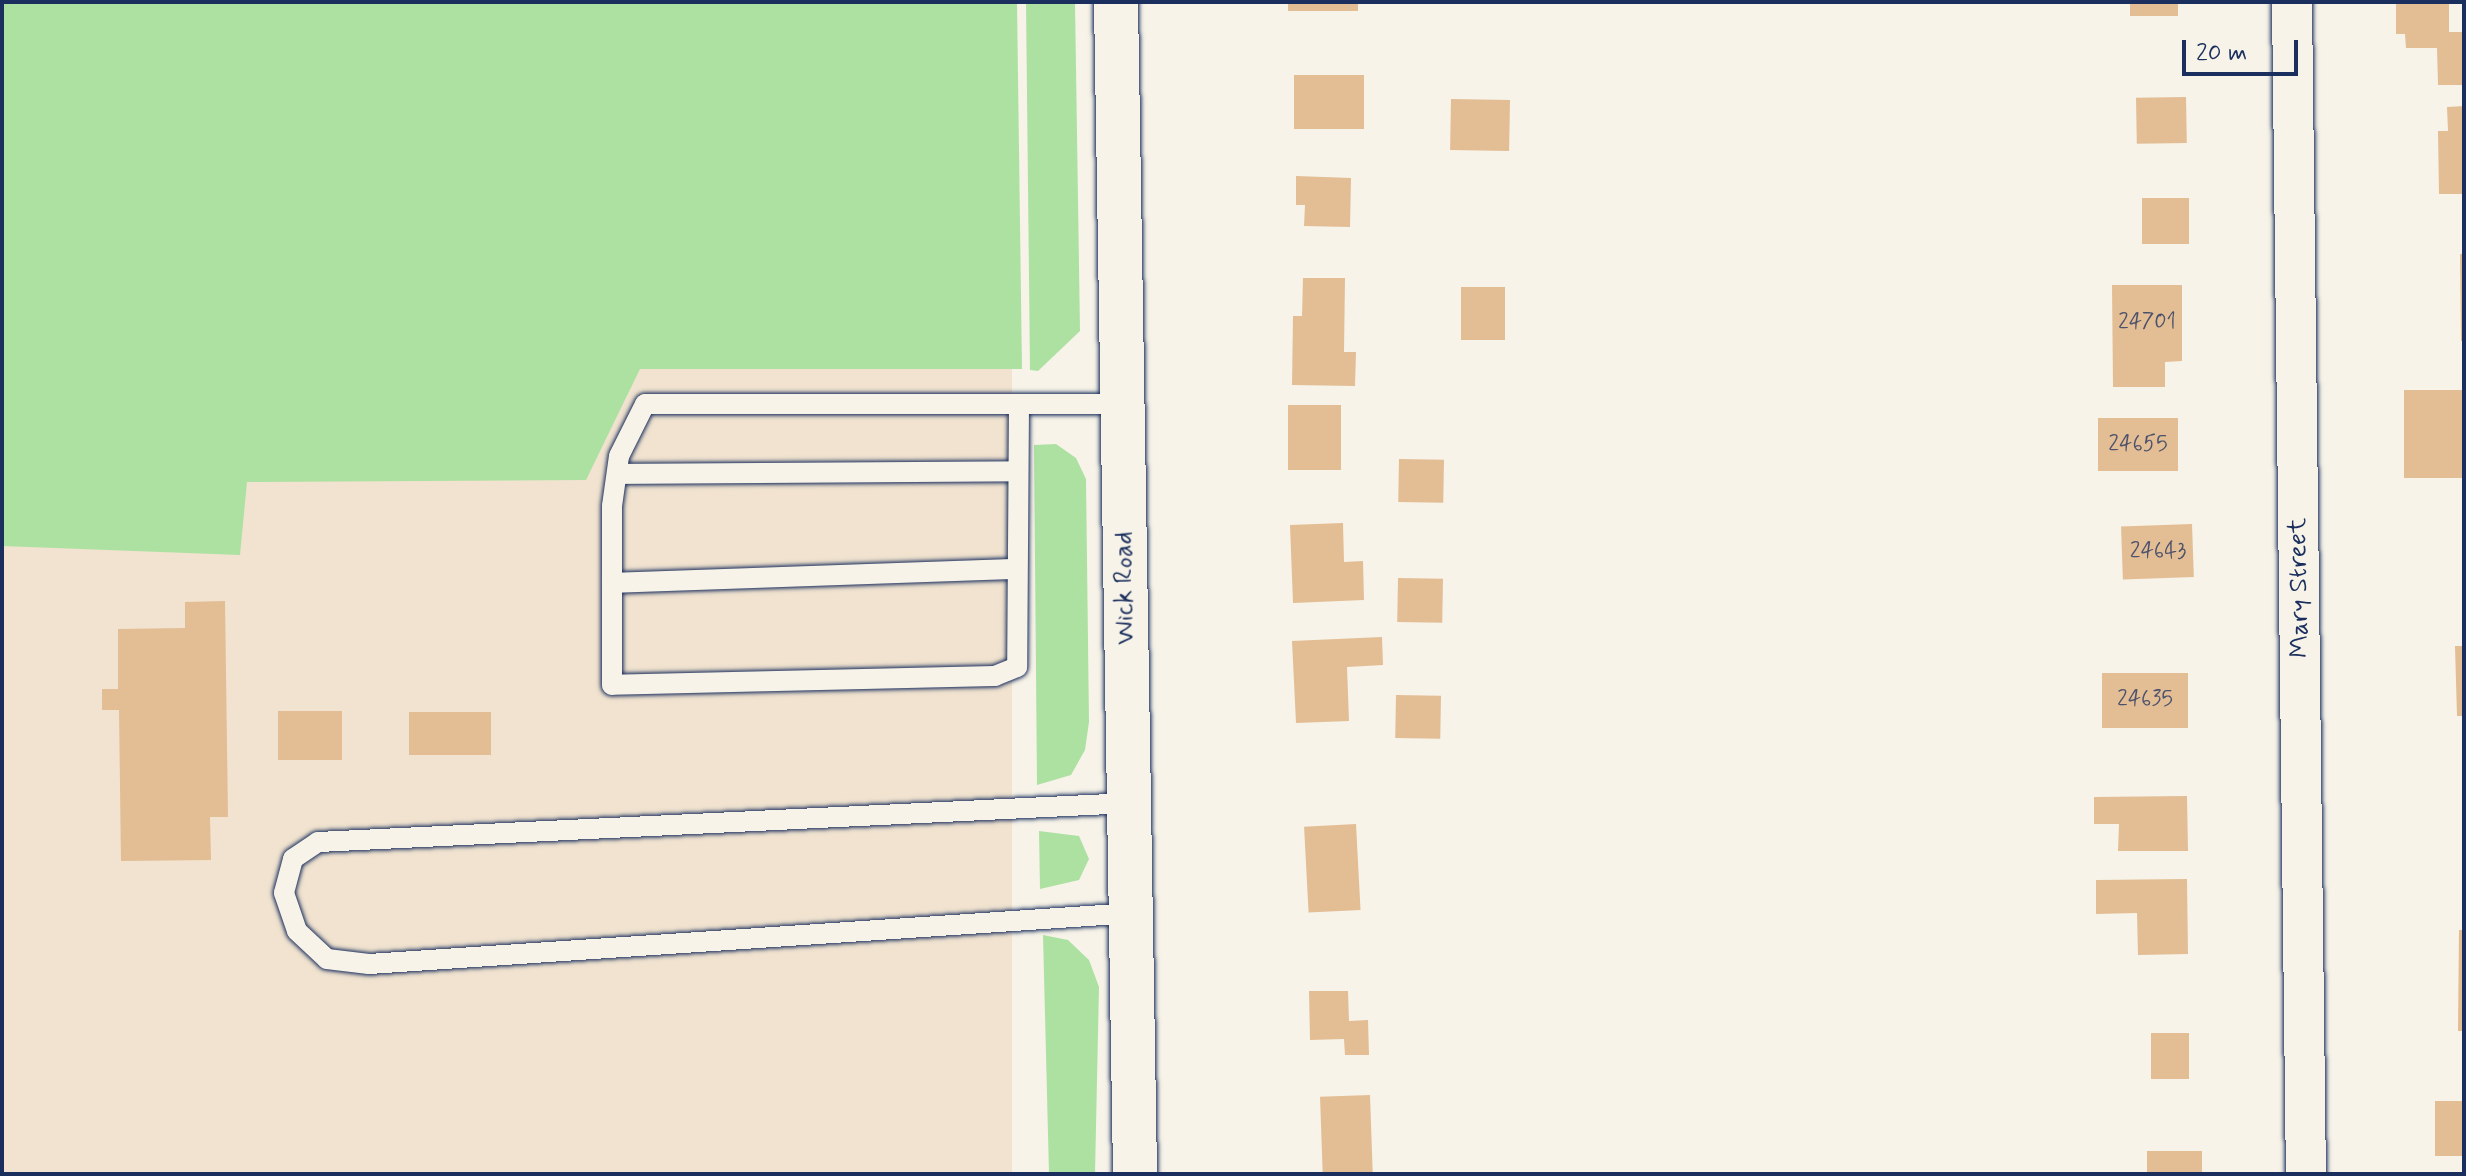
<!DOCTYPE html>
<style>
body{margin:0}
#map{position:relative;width:2466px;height:1176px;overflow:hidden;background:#f7f3e8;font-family:Mynerve,sans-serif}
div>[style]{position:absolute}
.built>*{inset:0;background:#f1e3cf;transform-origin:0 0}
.green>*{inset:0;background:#ade1a2}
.building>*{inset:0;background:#e3bd94;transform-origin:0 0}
.roads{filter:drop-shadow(0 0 2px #1b2f5e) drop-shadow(0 0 2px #1b2f5e)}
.lane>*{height:20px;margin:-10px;padding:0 10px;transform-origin:10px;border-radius:10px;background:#f7f3e8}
.street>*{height:40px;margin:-20px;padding:0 20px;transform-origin:20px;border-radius:20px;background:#f7f3e8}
.secondary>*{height:44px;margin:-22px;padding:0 22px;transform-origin:22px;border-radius:22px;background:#f7f3e8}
span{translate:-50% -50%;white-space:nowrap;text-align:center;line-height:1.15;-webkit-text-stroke:6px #f7f3e8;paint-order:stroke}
.number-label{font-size:22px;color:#4d526c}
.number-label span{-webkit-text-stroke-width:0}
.street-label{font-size:26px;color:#1b2f5e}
.frame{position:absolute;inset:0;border:4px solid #1b2f5e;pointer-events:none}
.scale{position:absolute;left:2182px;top:40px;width:116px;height:36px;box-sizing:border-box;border:4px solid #1b2f5e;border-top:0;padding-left:10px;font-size:24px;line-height:28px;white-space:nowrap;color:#1b2f5e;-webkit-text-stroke:6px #f7f3e8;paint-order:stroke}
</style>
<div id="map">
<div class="built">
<i style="left:2px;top:2px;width:1010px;height:1172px"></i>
</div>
<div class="green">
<i style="clip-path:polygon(2px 2px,1017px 2px,1022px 369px,640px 369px,586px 480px,247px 482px,240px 555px,2px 546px)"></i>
<i style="clip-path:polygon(1026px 2px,1075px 2px,1080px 331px,1038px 371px,1030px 370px)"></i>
<i style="clip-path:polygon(1056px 444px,1076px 458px,1086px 479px,1089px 722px,1085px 750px,1071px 775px,1037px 785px,1034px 445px)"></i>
<i style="clip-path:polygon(1039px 831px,1079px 836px,1089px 859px,1079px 880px,1040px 889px)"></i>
<i style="clip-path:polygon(1043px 935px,1068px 940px,1089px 960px,1099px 987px,1095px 1174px,1049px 1174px)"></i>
</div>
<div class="building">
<i style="left:1288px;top:2px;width:70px;height:9px"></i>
<i style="left:2130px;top:2px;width:48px;height:14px"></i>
<i style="clip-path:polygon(2396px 2px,2449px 2px,2449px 32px,2464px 32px,2464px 85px,2438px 85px,2437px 48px,2406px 48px,2405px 34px,2396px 34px)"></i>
<i style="left:1364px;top:75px;width:54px;height:70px;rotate:90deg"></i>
<i style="left:2186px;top:97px;width:46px;height:50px;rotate:89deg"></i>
<i style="left:1451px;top:99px;width:59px;height:51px;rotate:1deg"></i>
<i style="clip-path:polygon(2464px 106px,2464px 194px,2439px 194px,2438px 131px,2448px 131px,2447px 107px)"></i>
<i style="clip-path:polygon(1296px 176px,1351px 178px,1350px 227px,1304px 226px,1305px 205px,1296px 205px)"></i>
<i style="left:2142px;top:198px;width:47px;height:46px"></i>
<i style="clip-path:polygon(2460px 254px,2464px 254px,2464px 341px,2461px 341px)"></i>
<i style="clip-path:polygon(1303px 278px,1345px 278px,1344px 352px,1356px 352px,1355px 386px,1292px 385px,1293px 316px,1302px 316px)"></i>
<i style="clip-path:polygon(2112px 285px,2182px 285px,2182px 361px,2165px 362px,2165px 387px,2113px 387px)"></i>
<i style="left:1461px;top:287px;width:44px;height:53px"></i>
<i style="left:2464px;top:390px;width:88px;height:60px;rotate:90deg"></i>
<i style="left:1288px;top:405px;width:53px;height:65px"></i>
<i style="left:2098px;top:418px;width:80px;height:53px"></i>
<i style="left:1399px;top:459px;width:45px;height:43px;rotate:1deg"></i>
<i style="clip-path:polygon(1343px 523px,1344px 562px,1363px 561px,1364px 600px,1293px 603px,1290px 525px)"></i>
<i style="left:2192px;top:524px;width:53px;height:71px;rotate:88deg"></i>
<i style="left:1398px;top:578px;width:45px;height:44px;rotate:1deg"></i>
<i style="clip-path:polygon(225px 601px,228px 817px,210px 817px,211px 860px,121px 861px,119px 710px,102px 710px,102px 689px,118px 689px,118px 629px,185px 628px,185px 602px)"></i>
<i style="clip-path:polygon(1382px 637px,1383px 665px,1347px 667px,1349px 721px,1296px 723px,1292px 641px)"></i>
<i style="clip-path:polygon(2455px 646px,2464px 646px,2464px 716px,2457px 716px)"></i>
<i style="left:2102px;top:673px;width:86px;height:55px"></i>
<i style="left:1396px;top:695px;width:45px;height:43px;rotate:1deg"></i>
<i style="left:278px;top:711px;width:64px;height:49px"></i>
<i style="left:491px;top:712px;width:43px;height:82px;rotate:90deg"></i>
<i style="clip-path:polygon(2187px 796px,2188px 851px,2118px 851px,2119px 824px,2094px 824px,2094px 797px)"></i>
<i style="left:1356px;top:824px;width:86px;height:52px;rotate:87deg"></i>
<i style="clip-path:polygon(2187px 879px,2188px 954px,2138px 955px,2137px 913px,2096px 914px,2096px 880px)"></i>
<i style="clip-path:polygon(2459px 930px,2464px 930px,2464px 1031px,2458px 1031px)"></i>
<i style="clip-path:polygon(1309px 991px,1348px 991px,1349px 1021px,1368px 1020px,1369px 1055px,1345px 1055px,1344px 1039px,1310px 1040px)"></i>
<i style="left:2151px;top:1033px;width:38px;height:46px"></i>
<i style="left:1370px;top:1095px;width:79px;height:50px;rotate:88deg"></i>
<i style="left:2435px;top:1101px;width:29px;height:55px"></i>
<i style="left:2202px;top:1151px;width:23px;height:55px;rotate:90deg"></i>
</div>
<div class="roads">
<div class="lane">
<i style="left:1019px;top:404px;width:263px;rotate:90.4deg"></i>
<i style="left:1017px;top:667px;width:24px;rotate:158deg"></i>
<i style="left:995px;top:676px;width:383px;rotate:178.7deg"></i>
<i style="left:612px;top:685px;width:179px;rotate:-90deg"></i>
<i style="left:612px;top:506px;width:50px;rotate:-82deg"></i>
<i style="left:619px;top:456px;width:58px;rotate:-63.4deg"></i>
<i style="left:645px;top:404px;width:478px"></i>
<i style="left:617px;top:474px;width:401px;rotate:-0.4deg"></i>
<i style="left:612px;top:583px;width:405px;rotate:-2deg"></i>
<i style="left:1130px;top:803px;width:813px;rotate:177.25deg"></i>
<i style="left:318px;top:842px;width:30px;rotate:146deg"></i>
<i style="left:293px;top:859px;width:35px;rotate:105deg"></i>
<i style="left:284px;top:893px;width:40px;rotate:71.1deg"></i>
<i style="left:297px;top:931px;width:41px;rotate:43deg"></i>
<i style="left:327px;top:959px;width:42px;rotate:6.8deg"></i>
<i style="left:369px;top:964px;width:765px;rotate:-3.82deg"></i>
</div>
<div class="street">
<i style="left:2292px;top:2px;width:1172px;rotate:89.32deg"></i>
</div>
<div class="secondary">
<i style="left:1116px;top:2px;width:1172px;rotate:89.07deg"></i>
</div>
</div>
<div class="number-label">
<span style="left:2147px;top:323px">24701</span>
<span style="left:2138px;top:445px">24655</span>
<span style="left:2158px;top:552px">24643</span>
<span style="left:2145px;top:700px">24635</span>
</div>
<div class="street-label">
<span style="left:1126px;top:588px;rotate:-91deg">Wick Road</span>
<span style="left:2300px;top:588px;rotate:-91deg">Mary Street</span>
</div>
<div class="frame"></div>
<div class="scale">20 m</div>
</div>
